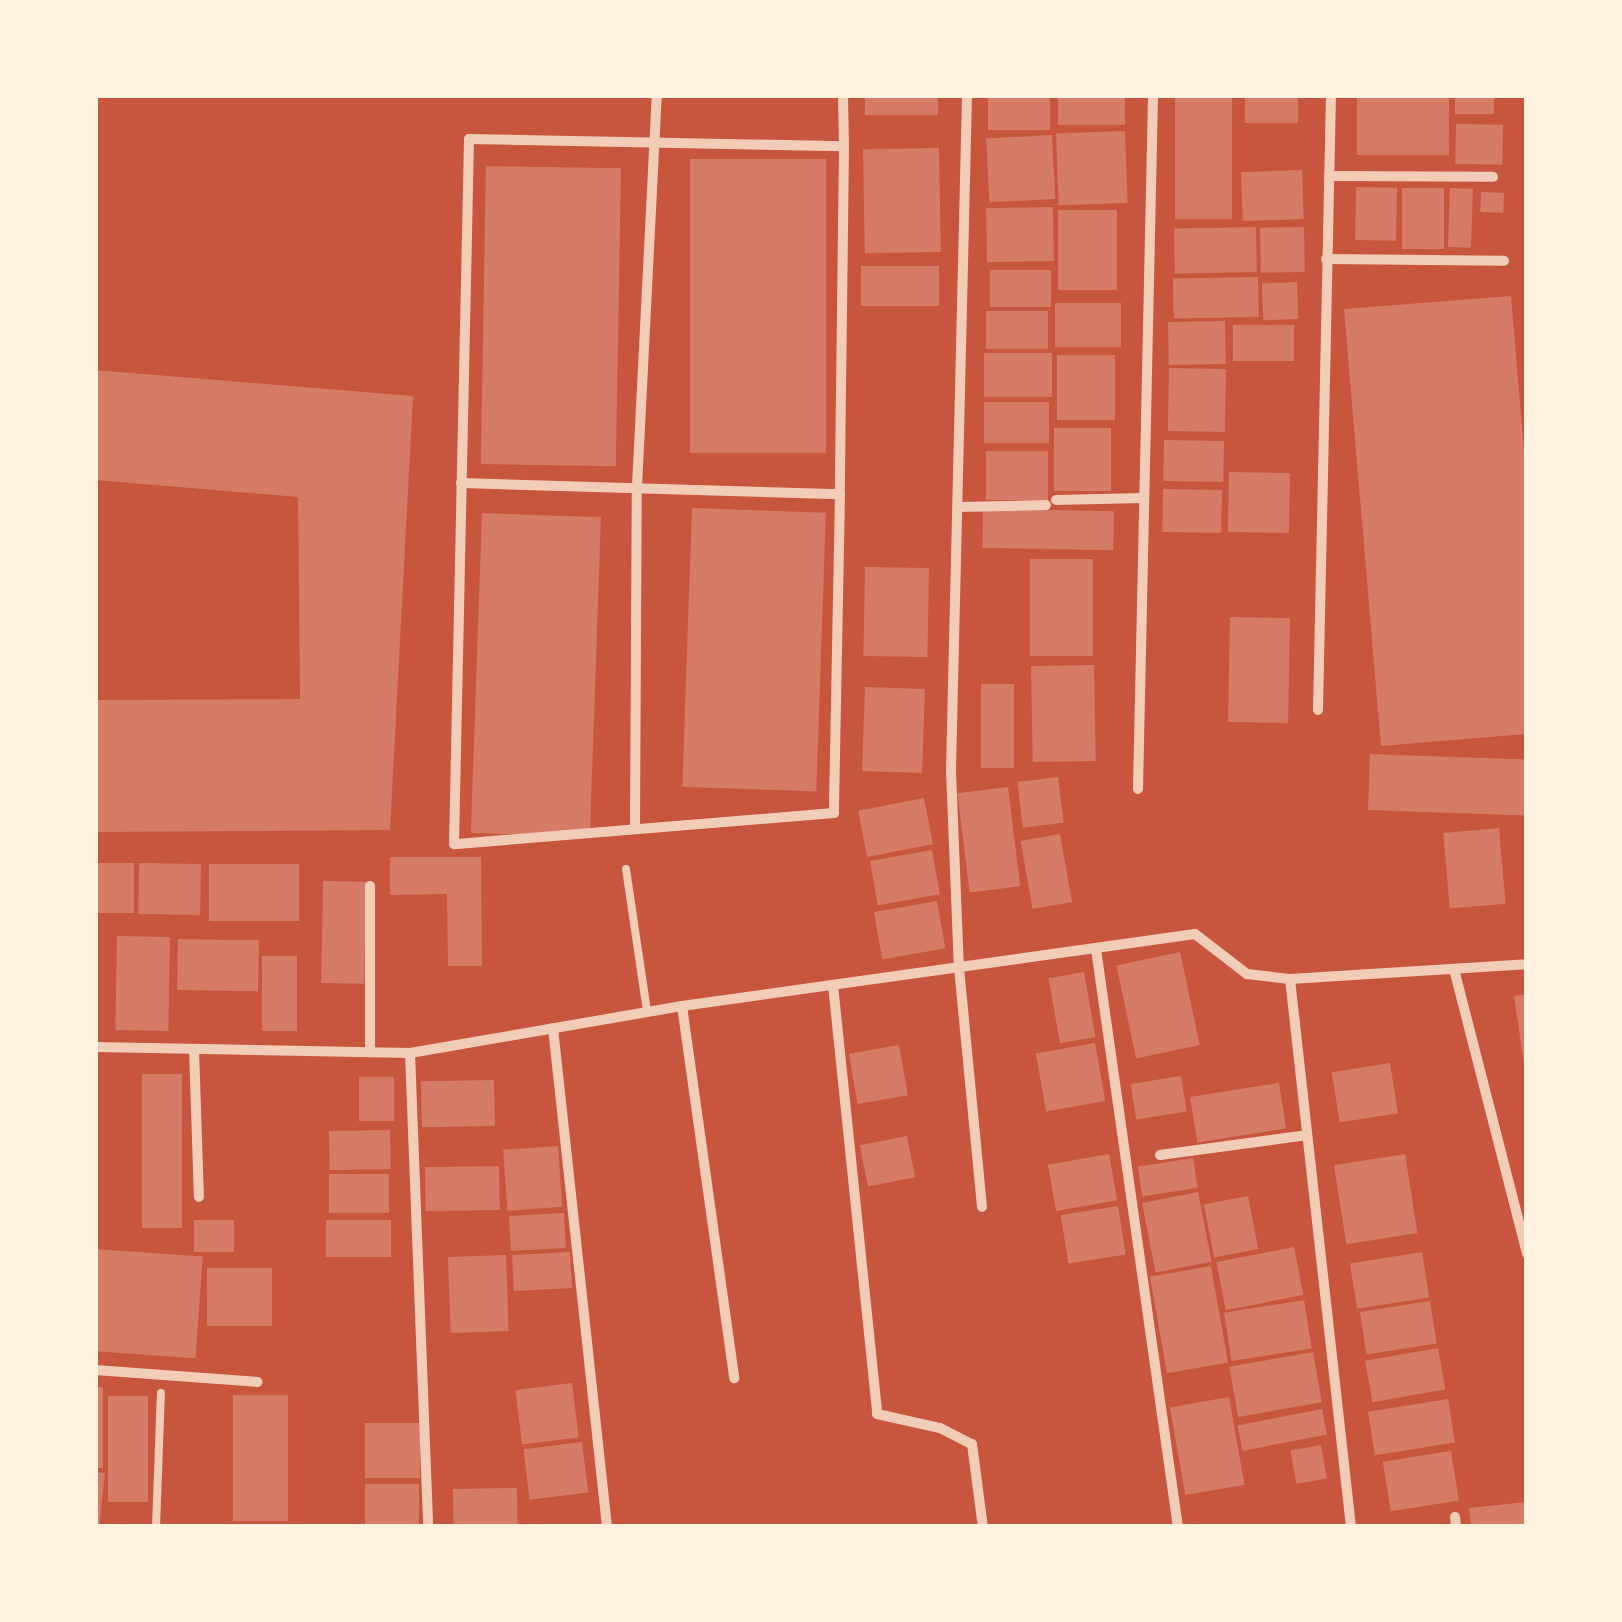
<!DOCTYPE html>
<style>
body{margin:0}
#map{position:relative;width:1622px;height:1622px;overflow:hidden;background:#c8553d;font-family:Helvetica,sans-serif}
div>[style]{position:absolute}
.building>*{inset:0;background:#d67c66;transform-origin:0 0}
.service>*{height:8px;margin:-4px;padding:0 4px;transform-origin:4px;border-radius:4px;background:#f1ccb7}
.minor>*{height:10px;margin:-5px;padding:0 5px;transform-origin:5px;border-radius:5px;background:#f1ccb7}
span{translate:-50% -50%;white-space:nowrap;text-align:center;line-height:1.15;-webkit-text-stroke:10px #fff3e0;paint-order:stroke}
.frame{position:absolute;inset:0;border:98px solid #fff3e0;pointer-events:none}
</style>
<div id="map">
<div class="building">
<i style="left:865px;top:95px;width:73px;height:20px"></i>
<i style="left:988px;top:95px;width:62px;height:35px"></i>
<i style="left:1058px;top:95px;width:67px;height:30px"></i>
<i style="left:1175px;top:95px;width:57px;height:124px"></i>
<i style="left:1245px;top:95px;width:53px;height:28px"></i>
<i style="left:1357px;top:95px;width:92px;height:60px"></i>
<i style="left:1455px;top:95px;width:39px;height:19px"></i>
<i style="left:1456px;top:124px;width:47px;height:40px;rotate:1deg"></i>
<i style="left:1125px;top:131px;width:72px;height:69px;rotate:88deg"></i>
<i style="left:1052px;top:135px;width:64px;height:66px;rotate:87deg"></i>
<i style="left:939px;top:148px;width:104px;height:76px;rotate:89deg"></i>
<i style="left:690px;top:159px;width:136px;height:294px"></i>
<i style="left:486px;top:166px;width:135px;height:298px;rotate:1deg"></i>
<i style="left:1302px;top:170px;width:49px;height:61px;rotate:88deg"></i>
<i style="left:1356px;top:187px;width:41px;height:53px;rotate:1deg"></i>
<i style="left:1402px;top:188px;width:42px;height:61px"></i>
<i style="left:1450px;top:188px;width:23px;height:59px;rotate:2deg"></i>
<i style="left:1481px;top:192px;width:23px;height:20px;rotate:2deg"></i>
<i style="left:1053px;top:207px;width:54px;height:67px;rotate:89deg"></i>
<i style="left:1058px;top:210px;width:59px;height:80px"></i>
<i style="left:1256px;top:227px;width:45px;height:82px;rotate:89deg"></i>
<i style="left:1304px;top:227px;width:45px;height:44px;rotate:89deg"></i>
<i style="left:939px;top:266px;width:40px;height:78px;rotate:90deg"></i>
<i style="left:990px;top:270px;width:61px;height:37px"></i>
<i style="left:1258px;top:277px;width:40px;height:85px;rotate:89deg"></i>
<i style="left:1297px;top:282px;width:37px;height:35px;rotate:88deg"></i>
<i style="clip-path:polygon(1511px 296px,1527px 487px,1527px 734px,1381px 746px,1344px 309px)"></i>
<i style="left:1055px;top:303px;width:66px;height:44px"></i>
<i style="left:1048px;top:311px;width:38px;height:62px;rotate:90deg"></i>
<i style="left:1225px;top:321px;width:43px;height:57px;rotate:89deg"></i>
<i style="left:1294px;top:325px;width:36px;height:61px;rotate:90deg"></i>
<i style="left:1052px;top:353px;width:44px;height:68px;rotate:90deg"></i>
<i style="left:1057px;top:355px;width:58px;height:65px"></i>
<i style="left:1169px;top:368px;width:57px;height:63px;rotate:1deg"></i>
<i style="clip-path:polygon(95px 370px,413px 396px,390px 830px,95px 832px,95px 700px,300px 699px,298px 497px,95px 480px)"></i>
<i style="left:984px;top:402px;width:65px;height:41px"></i>
<i style="left:1054px;top:428px;width:57px;height:63px"></i>
<i style="left:1164px;top:440px;width:60px;height:41px;rotate:1deg"></i>
<i style="left:986px;top:451px;width:62px;height:49px"></i>
<i style="left:1229px;top:472px;width:61px;height:60px;rotate:1deg"></i>
<i style="left:1163px;top:489px;width:59px;height:43px;rotate:1deg"></i>
<i style="left:692px;top:508px;width:134px;height:279px;rotate:2deg"></i>
<i style="left:983px;top:509px;width:131px;height:39px;rotate:1deg"></i>
<i style="left:482px;top:513px;width:119px;height:320px;rotate:2deg"></i>
<i style="left:1030px;top:559px;width:63px;height:97px"></i>
<i style="left:865px;top:567px;width:64px;height:89px;rotate:1deg"></i>
<i style="left:1230px;top:617px;width:60px;height:105px;rotate:1deg"></i>
<i style="left:1094px;top:665px;width:96px;height:63px;rotate:89deg"></i>
<i style="left:981px;top:684px;width:33px;height:84px"></i>
<i style="left:865px;top:687px;width:60px;height:84px;rotate:2deg"></i>
<i style="left:1370px;top:754px;width:157px;height:56px;rotate:2deg"></i>
<i style="left:1058px;top:777px;width:46px;height:41px;rotate:83deg"></i>
<i style="left:1008px;top:787px;width:100px;height:51px;rotate:83deg"></i>
<i style="left:924px;top:798px;width:47px;height:67px;rotate:79deg"></i>
<i style="left:1499px;top:828px;width:76px;height:56px;rotate:85deg"></i>
<i style="left:1060px;top:834px;width:69px;height:40px;rotate:80deg"></i>
<i style="left:932px;top:850px;width:45px;height:63px;rotate:80deg"></i>
<i style="clip-path:polygon(390px 857px,481px 857px,482px 966px,448px 966px,447px 894px,390px 895px)"></i>
<i style="left:95px;top:863px;width:39px;height:50px"></i>
<i style="left:139px;top:863px;width:62px;height:51px;rotate:1deg"></i>
<i style="left:209px;top:864px;width:90px;height:57px"></i>
<i style="left:323px;top:881px;width:43px;height:102px;rotate:1deg"></i>
<i style="left:937px;top:901px;width:48px;height:64px;rotate:80deg"></i>
<i style="left:117px;top:936px;width:53px;height:94px;rotate:1deg"></i>
<i style="left:178px;top:939px;width:81px;height:51px;rotate:1deg"></i>
<i style="left:1180px;top:952px;width:95px;height:65px;rotate:78deg"></i>
<i style="left:262px;top:956px;width:35px;height:75px"></i>
<i style="left:1084px;top:972px;width:66px;height:36px;rotate:80deg"></i>
<i style="clip-path:polygon(1527px 994px,1527px 1070px,1525px 1070px,1514px 996px)"></i>
<i style="left:1095px;top:1043px;width:59px;height:60px;rotate:80deg"></i>
<i style="left:899px;top:1045px;width:51px;height:51px;rotate:80deg"></i>
<i style="left:1390px;top:1063px;width:51px;height:59px;rotate:81deg"></i>
<i style="left:142px;top:1074px;width:40px;height:154px"></i>
<i style="left:1181px;top:1076px;width:36px;height:51px;rotate:81deg"></i>
<i style="left:394px;top:1077px;width:44px;height:35px;rotate:90deg"></i>
<i style="left:494px;top:1080px;width:46px;height:73px;rotate:89deg"></i>
<i style="left:1279px;top:1083px;width:46px;height:90px;rotate:81deg"></i>
<i style="left:390px;top:1130px;width:39px;height:61px;rotate:89deg"></i>
<i style="left:907px;top:1136px;width:42px;height:48px;rotate:79deg"></i>
<i style="left:558px;top:1146px;width:61px;height:55px;rotate:86deg"></i>
<i style="left:1109px;top:1154px;width:47px;height:62px;rotate:80deg"></i>
<i style="left:1405px;top:1154px;width:80px;height:72px;rotate:81deg"></i>
<i style="left:1193px;top:1158px;width:30px;height:56px;rotate:81deg"></i>
<i style="left:499px;top:1166px;width:44px;height:74px;rotate:89deg"></i>
<i style="left:389px;top:1174px;width:39px;height:60px;rotate:90deg"></i>
<i style="left:1198px;top:1192px;width:71px;height:57px;rotate:79deg"></i>
<i style="left:1248px;top:1196px;width:54px;height:45px;rotate:79deg"></i>
<i style="left:1118px;top:1206px;width:49px;height:58px;rotate:81deg"></i>
<i style="left:564px;top:1213px;width:35px;height:55px;rotate:87deg"></i>
<i style="left:194px;top:1220px;width:40px;height:32px"></i>
<i style="left:391px;top:1220px;width:37px;height:65px;rotate:90deg"></i>
<i style="left:1294px;top:1247px;width:49px;height:79px;rotate:79deg"></i>
<i style="left:95px;top:1249px;width:108px;height:102px;rotate:4deg"></i>
<i style="left:570px;top:1252px;width:36px;height:58px;rotate:87deg"></i>
<i style="left:1422px;top:1252px;width:46px;height:73px;rotate:81deg"></i>
<i style="left:506px;top:1255px;width:76px;height:58px;rotate:88deg"></i>
<i style="left:1211px;top:1266px;width:98px;height:62px;rotate:80deg"></i>
<i style="left:207px;top:1268px;width:65px;height:58px"></i>
<i style="left:1304px;top:1300px;width:49px;height:81px;rotate:81deg"></i>
<i style="left:1430px;top:1301px;width:43px;height:71px;rotate:81deg"></i>
<i style="left:1438px;top:1348px;width:42px;height:74px;rotate:80deg"></i>
<i style="left:1313px;top:1352px;width:51px;height:85px;rotate:80deg"></i>
<i style="left:572px;top:1383px;width:55px;height:57px;rotate:83deg"></i>
<i style="left:95px;top:1387px;width:8px;height:81px"></i>
<i style="left:233px;top:1395px;width:55px;height:126px"></i>
<i style="left:108px;top:1396px;width:40px;height:106px"></i>
<i style="left:1229px;top:1397px;width:89px;height:60px;rotate:80deg"></i>
<i style="left:1448px;top:1399px;width:44px;height:81px;rotate:81deg"></i>
<i style="left:1322px;top:1409px;width:26px;height:86px;rotate:79deg"></i>
<i style="left:365px;top:1423px;width:55px;height:55px"></i>
<i style="left:582px;top:1442px;width:51px;height:59px;rotate:83deg"></i>
<i style="left:1321px;top:1445px;width:34px;height:31px;rotate:80deg"></i>
<i style="left:1451px;top:1451px;width:50px;height:69px;rotate:81deg"></i>
<i style="left:95px;top:1472px;width:10px;height:55px;rotate:6deg"></i>
<i style="left:419px;top:1484px;width:43px;height:54px;rotate:90deg"></i>
<i style="left:517px;top:1488px;width:39px;height:64px;rotate:89deg"></i>
<i style="clip-path:polygon(1527px 1502px,1527px 1527px,1471px 1527px,1469px 1508px)"></i>
</div>
<div class="service">
<i style="left:626px;top:869px;width:145px;rotate:81.6deg"></i>
<i style="left:156px;top:1527px;width:134px;rotate:-87.9deg"></i>
</div>
<div class="minor">
<i style="left:843px;top:95px;width:51px;rotate:88.9deg"></i>
<i style="left:844px;top:146px;width:348px;rotate:90.7deg"></i>
<i style="left:840px;top:494px;width:319px;rotate:91.1deg"></i>
<i style="left:834px;top:813px;width:381px;rotate:175.3deg"></i>
<i style="left:454px;top:844px;width:705px;rotate:-88.78deg"></i>
<i style="left:469px;top:139px;width:375px;rotate:1.1deg"></i>
<i style="left:967px;top:95px;width:676px;rotate:91.36deg"></i>
<i style="left:951px;top:771px;width:197px;rotate:87.7deg"></i>
<i style="left:959px;top:968px;width:240px;rotate:84.5deg"></i>
<i style="left:1329px;top:176px;width:164px;rotate:0.3deg"></i>
<i style="left:1326px;top:259px;width:178px;rotate:0.6deg"></i>
<i style="left:461px;top:483px;width:379px;rotate:1.7deg"></i>
<i style="left:1056px;top:500px;width:87px;rotate:-1.3deg"></i>
<i style="left:958px;top:507px;width:88px;rotate:-1.3deg"></i>
<i style="left:1318px;top:710px;width:615px;rotate:-88.79deg"></i>
<i style="left:1138px;top:789px;width:694px;rotate:-88.76deg"></i>
<i style="left:635px;top:826px;width:340px;rotate:-89.7deg"></i>
<i style="left:637px;top:486px;width:392px;rotate:-87.1deg"></i>
<i style="left:370px;top:886px;width:166px;rotate:90deg"></i>
<i style="left:1096px;top:949px;width:584px;rotate:81.93deg"></i>
<i style="left:1455px;top:973px;width:290px;rotate:75.6deg"></i>
<i style="left:1290px;top:979px;width:551px;rotate:83.65deg"></i>
<i style="left:833px;top:985px;width:431px;rotate:84.1deg"></i>
<i style="left:877px;top:1414px;width:65px;rotate:12.5deg"></i>
<i style="left:940px;top:1428px;width:36px;rotate:27deg"></i>
<i style="left:972px;top:1444px;width:84px;rotate:82.5deg"></i>
<i style="left:682px;top:1006px;width:376px;rotate:82deg"></i>
<i style="left:553px;top:1028px;width:502px;rotate:83.82deg"></i>
<i style="left:95px;top:1047px;width:315px;rotate:1.1deg"></i>
<i style="left:410px;top:1053px;width:276px;rotate:-9.8deg"></i>
<i style="left:682px;top:1006px;width:518px;rotate:-7.99deg"></i>
<i style="left:1195px;top:934px;width:66px;rotate:37.6deg"></i>
<i style="left:1247px;top:974px;width:43px;rotate:6.6deg"></i>
<i style="left:1290px;top:979px;width:237px;rotate:-3.6deg"></i>
<i style="left:194px;top:1049px;width:148px;rotate:88.1deg"></i>
<i style="left:410px;top:1053px;width:474px;rotate:87.8deg"></i>
<i style="left:1160px;top:1155px;width:148px;rotate:-7.7deg"></i>
<i style="left:95px;top:1370px;width:163px;rotate:4.2deg"></i>
<i style="left:1455px;top:1517px;width:10px;rotate:84deg"></i>
</div>
<div class="frame"></div>
</div>
